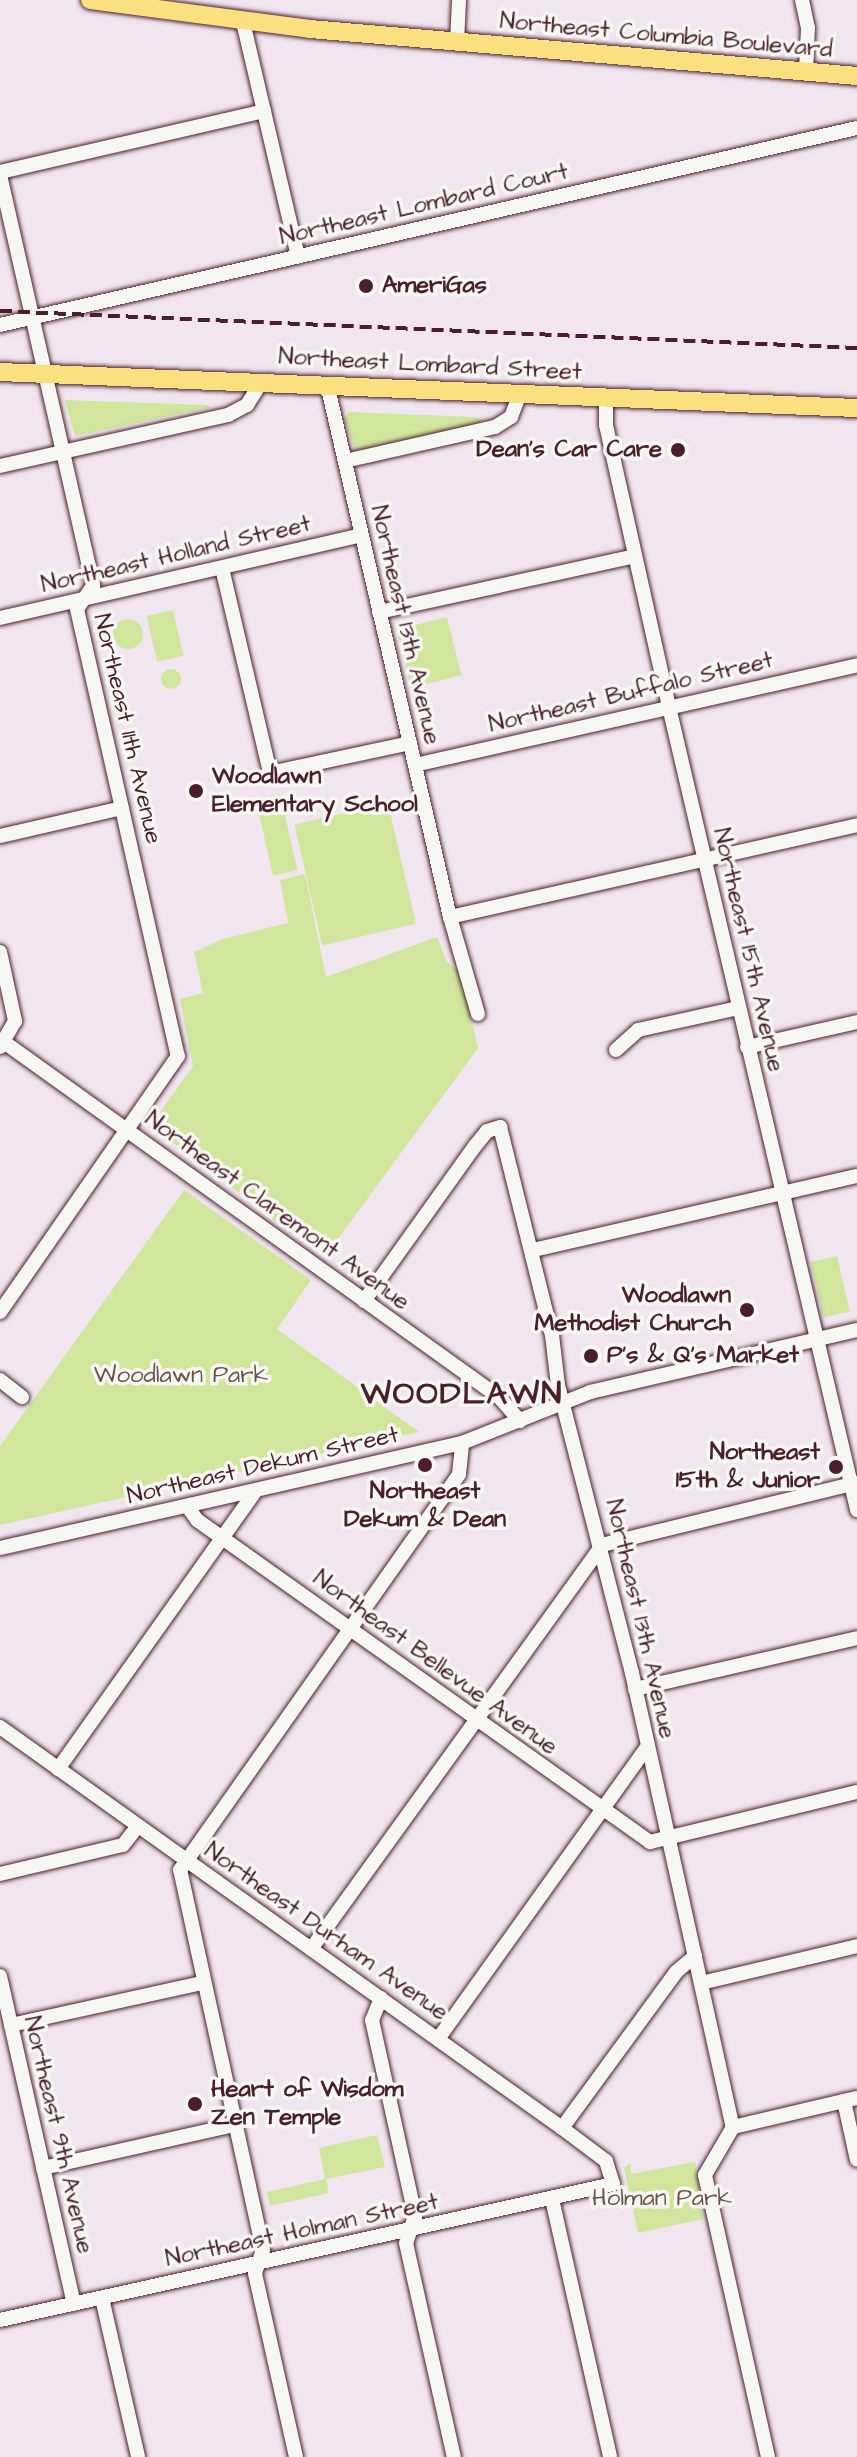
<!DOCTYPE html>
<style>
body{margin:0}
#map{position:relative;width:857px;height:2457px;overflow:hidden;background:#f1e5ef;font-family:"Architects Daughter",sans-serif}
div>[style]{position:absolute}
.green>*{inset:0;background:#d0e69c;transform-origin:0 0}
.round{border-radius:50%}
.roads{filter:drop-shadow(0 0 2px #4a1f2b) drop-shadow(0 0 2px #4a1f2b)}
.minor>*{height:14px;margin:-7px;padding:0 7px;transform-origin:7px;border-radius:7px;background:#f6f6f2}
.major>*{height:18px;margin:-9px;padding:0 9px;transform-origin:9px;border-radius:9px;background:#fbe080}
.rail>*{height:4px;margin-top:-2px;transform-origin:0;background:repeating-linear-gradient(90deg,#4a1f2b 0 12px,transparent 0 18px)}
.dots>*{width:22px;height:22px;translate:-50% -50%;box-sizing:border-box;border:4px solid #f6f6f2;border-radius:50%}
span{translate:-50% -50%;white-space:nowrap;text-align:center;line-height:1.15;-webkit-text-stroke:7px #f6f6f2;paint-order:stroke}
.street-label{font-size:24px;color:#4a1f2b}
.poi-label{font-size:24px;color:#4a1f2b;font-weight:700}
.left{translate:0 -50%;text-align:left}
.right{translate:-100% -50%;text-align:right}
.park-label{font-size:24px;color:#6c5147}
.district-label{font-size:32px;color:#4a1f2b;font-weight:700;letter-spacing:2px}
</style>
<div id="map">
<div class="green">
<i style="clip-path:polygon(65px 400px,205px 405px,212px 407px,75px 436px)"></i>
<i style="clip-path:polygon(349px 412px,472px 417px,484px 420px,475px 428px,356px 453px,344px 418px)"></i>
<i style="left:173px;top:610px;width:47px;height:27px;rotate:77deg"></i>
<i style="left:447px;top:617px;width:60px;height:52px;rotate:76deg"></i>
<i class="round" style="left:113px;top:619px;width:30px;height:30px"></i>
<i class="round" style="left:161px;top:669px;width:20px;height:20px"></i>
<i style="left:280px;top:794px;width:78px;height:25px;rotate:77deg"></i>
<i style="left:388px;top:803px;width:124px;height:96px;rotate:77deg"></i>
<i style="clip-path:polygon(305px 874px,326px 977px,437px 937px,447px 962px,460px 972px,478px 1048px,329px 1251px,291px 1233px,151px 1125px,193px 1066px,180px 999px,203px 993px,194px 952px,223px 939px,288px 923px,280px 880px)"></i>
<i style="clip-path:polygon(184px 1190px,311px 1280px,277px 1329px,419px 1432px,0 1525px,0 1446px)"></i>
<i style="left:837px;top:1256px;width:57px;height:27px;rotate:77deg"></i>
<i style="clip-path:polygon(377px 2135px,385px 2167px,326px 2179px,329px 2193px,270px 2206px,267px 2192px,325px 2179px,319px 2148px)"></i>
<i style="clip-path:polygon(695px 2162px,703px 2219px,638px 2233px,624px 2168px,631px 2163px,631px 2174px)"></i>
</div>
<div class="roads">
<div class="minor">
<i style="left:802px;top:0;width:29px;rotate:78deg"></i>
<i style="left:808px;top:28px;width:43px;rotate:92.7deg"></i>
<i style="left:243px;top:22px;width:241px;rotate:76.8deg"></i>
<i style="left:457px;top:43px;width:43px;rotate:-87.3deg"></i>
<i style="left:0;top:172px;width:271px;rotate:-13deg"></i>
<i style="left:0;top:175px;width:421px;rotate:77.2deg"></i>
<i style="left:93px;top:586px;width:28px;rotate:125deg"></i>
<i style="left:77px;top:609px;width:458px;rotate:77.3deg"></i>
<i style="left:178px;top:1056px;width:312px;rotate:124.8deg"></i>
<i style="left:0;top:325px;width:879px;rotate:-12.95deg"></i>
<i style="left:327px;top:384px;width:547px;rotate:77.01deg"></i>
<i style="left:450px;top:917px;width:101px;rotate:73.9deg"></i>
<i style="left:606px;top:398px;width:27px;rotate:90deg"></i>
<i style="left:606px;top:425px;width:289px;rotate:77.4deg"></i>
<i style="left:669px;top:707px;width:825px;rotate:76.82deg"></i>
<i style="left:345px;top:461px;width:154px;rotate:-12.8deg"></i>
<i style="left:495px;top:427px;width:19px;rotate:-32deg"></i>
<i style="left:511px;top:417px;width:26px;rotate:-69deg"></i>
<i style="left:0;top:466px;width:234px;rotate:-12.6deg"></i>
<i style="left:228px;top:415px;width:21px;rotate:-28deg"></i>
<i style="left:247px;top:405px;width:28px;rotate:-58deg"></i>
<i style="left:222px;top:568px;width:206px;rotate:76.8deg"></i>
<i style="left:269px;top:769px;width:7px;rotate:27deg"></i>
<i style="left:275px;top:772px;width:138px;rotate:-12.1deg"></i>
<i style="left:379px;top:612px;width:262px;rotate:-12.3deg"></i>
<i style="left:0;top:618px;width:371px;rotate:-12.9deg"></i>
<i style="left:415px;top:765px;width:453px;rotate:-12.7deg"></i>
<i style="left:0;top:836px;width:125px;rotate:-12.9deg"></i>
<i style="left:450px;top:917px;width:417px;rotate:-12.7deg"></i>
<i style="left:0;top:952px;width:71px;rotate:77.7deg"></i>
<i style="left:15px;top:1021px;width:30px;rotate:120deg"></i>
<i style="left:4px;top:1042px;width:609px;rotate:35.65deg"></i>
<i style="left:499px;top:1397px;width:32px;rotate:49deg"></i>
<i style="left:747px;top:1047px;width:113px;rotate:-12.8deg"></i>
<i style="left:616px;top:1050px;width:30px;rotate:-42deg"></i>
<i style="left:638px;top:1030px;width:102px;rotate:-12.4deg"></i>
<i style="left:533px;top:1250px;width:332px;rotate:-12.9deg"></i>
<i style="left:364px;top:1301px;width:191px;rotate:-54.4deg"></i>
<i style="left:475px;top:1146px;width:19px;rotate:-51deg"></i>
<i style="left:487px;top:1131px;width:14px;rotate:-17deg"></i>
<i style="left:500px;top:1127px;width:214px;rotate:76deg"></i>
<i style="left:552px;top:1335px;width:50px;rotate:83.2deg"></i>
<i style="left:558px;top:1385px;width:297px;rotate:75.6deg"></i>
<i style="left:632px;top:1673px;width:465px;rotate:77.5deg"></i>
<i style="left:0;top:1380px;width:28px;rotate:38deg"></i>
<i style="left:187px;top:1506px;width:17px;rotate:54deg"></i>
<i style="left:197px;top:1520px;width:556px;rotate:35.41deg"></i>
<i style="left:650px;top:1842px;width:213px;rotate:-13.6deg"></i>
<i style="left:0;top:1548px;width:474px;rotate:-12.8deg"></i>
<i style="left:462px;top:1443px;width:138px;rotate:-21.7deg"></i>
<i style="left:590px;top:1392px;width:274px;rotate:-13.1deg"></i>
<i style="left:635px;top:1689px;width:228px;rotate:-12.9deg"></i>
<i style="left:0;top:1727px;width:690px;rotate:35.51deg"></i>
<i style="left:562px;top:2128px;width:55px;rotate:36.9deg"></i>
<i style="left:606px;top:2161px;width:24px;rotate:73deg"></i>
<i style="left:613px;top:2184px;width:628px;rotate:167.49deg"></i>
<i style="left:58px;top:1769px;width:340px;rotate:-54.6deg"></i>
<i style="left:0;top:1874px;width:126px;rotate:-13.3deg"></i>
<i style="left:123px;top:1845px;width:24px;rotate:-52deg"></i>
<i style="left:311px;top:1949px;width:498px;rotate:-54.2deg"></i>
<i style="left:602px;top:1545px;width:262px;rotate:-13.7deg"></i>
<i style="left:0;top:1976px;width:336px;rotate:77.3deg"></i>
<i style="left:701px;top:1983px;width:160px;rotate:-13.3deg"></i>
<i style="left:381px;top:1998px;width:24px;rotate:112deg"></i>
<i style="left:372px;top:2020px;width:201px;rotate:77.6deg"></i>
<i style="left:415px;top:2216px;width:28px;rotate:108deg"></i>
<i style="left:406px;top:2243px;width:219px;rotate:77.4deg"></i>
<i style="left:11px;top:2025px;width:196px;rotate:-12.4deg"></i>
<i style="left:438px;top:2039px;width:357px;rotate:-54.4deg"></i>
<i style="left:844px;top:2101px;width:60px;rotate:77.6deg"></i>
<i style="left:562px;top:2128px;width:193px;rotate:-53.8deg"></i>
<i style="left:676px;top:1972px;width:25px;rotate:-40deg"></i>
<i style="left:43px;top:2168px;width:196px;rotate:-12.7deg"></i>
<i style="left:552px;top:2199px;width:264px;rotate:77.3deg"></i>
<i style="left:102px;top:2298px;width:163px;rotate:77.2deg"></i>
<i style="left:296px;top:2457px;width:189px;rotate:-102.6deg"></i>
<i style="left:255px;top:2273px;width:24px;rotate:-71deg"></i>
<i style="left:263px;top:2250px;width:389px;rotate:-102.3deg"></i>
<i style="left:180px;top:1870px;width:484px;rotate:-54.8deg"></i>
<i style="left:459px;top:1474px;width:31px;rotate:-84deg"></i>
<i style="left:768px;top:2457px;width:289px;rotate:-102.6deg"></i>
<i style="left:705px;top:2175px;width:56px;rotate:-59.7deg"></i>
<i style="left:733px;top:2127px;width:127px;rotate:-13.2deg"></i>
</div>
<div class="major">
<i style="left:90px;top:0;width:222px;rotate:7.5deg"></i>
<i style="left:310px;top:29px;width:549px;rotate:4.91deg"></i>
<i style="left:0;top:372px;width:858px;rotate:2.41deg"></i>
</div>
</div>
<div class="rail">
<i style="left:0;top:311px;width:858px;rotate:2.47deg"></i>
</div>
<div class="dots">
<i style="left:366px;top:286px;background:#4a1f2b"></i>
<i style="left:678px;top:450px;background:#4a1f2b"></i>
<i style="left:196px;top:791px;background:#4a1f2b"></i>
<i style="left:747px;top:1310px;background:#4a1f2b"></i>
<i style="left:591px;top:1356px;background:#4a1f2b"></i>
<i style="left:425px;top:1465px;background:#4a1f2b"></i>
<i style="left:836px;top:1467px;background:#4a1f2b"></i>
<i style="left:195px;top:2104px;background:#4a1f2b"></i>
</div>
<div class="street-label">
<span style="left:666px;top:36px;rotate:5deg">Northeast Columbia Boulevard</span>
<span style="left:424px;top:205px;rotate:-13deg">Northeast Lombard Court</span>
<span style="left:430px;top:365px;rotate:3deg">Northeast Lombard Street</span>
<span style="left:176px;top:555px;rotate:-13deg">Northeast Holland Street</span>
<span style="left:405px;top:625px;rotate:77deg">Northeast 13th Avenue</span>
<span style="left:631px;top:693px;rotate:-13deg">Northeast Buffalo Street</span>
<span style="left:127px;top:729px;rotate:77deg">Northeast 11th Avenue</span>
<span style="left:748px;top:950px;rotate:77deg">Northeast 15th Avenue</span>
<span style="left:277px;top:1211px;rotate:36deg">Northeast Claremont Avenue</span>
<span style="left:263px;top:1466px;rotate:-13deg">Northeast Dekum Street</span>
<span style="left:640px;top:1619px;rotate:77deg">Northeast 13th Avenue</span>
<span style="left:435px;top:1663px;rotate:36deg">Northeast Bellevue Avenue</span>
<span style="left:326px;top:1932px;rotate:35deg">Northeast Durham Avenue</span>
<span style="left:58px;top:2135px;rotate:77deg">Northeast 9th Avenue</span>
<span style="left:302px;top:2231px;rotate:-12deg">Northeast Holman Street</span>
</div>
<div class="poi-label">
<span class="left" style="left:382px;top:286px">AmeriGas</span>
<span class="right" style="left:662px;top:450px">Dean's Car Care</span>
<span class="left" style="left:212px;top:791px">Woodlawn<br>Elementary School</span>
<span class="right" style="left:731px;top:1310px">Woodlawn<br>Methodist Church</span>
<span class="left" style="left:607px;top:1356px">P's &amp; Q's Market</span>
<span class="right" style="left:820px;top:1467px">Northeast<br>15th &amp; Junior</span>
<span style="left:425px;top:1506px">Northeast<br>Dekum &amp; Dean</span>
<span class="left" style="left:211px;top:2104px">Heart of Wisdom<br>Zen Temple</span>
</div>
<div class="park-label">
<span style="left:181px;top:1376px">Woodlawn Park</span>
<span style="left:662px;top:2199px">Holman Park</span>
</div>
<div class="district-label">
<span style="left:462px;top:1394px">WOODLAWN</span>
</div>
</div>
